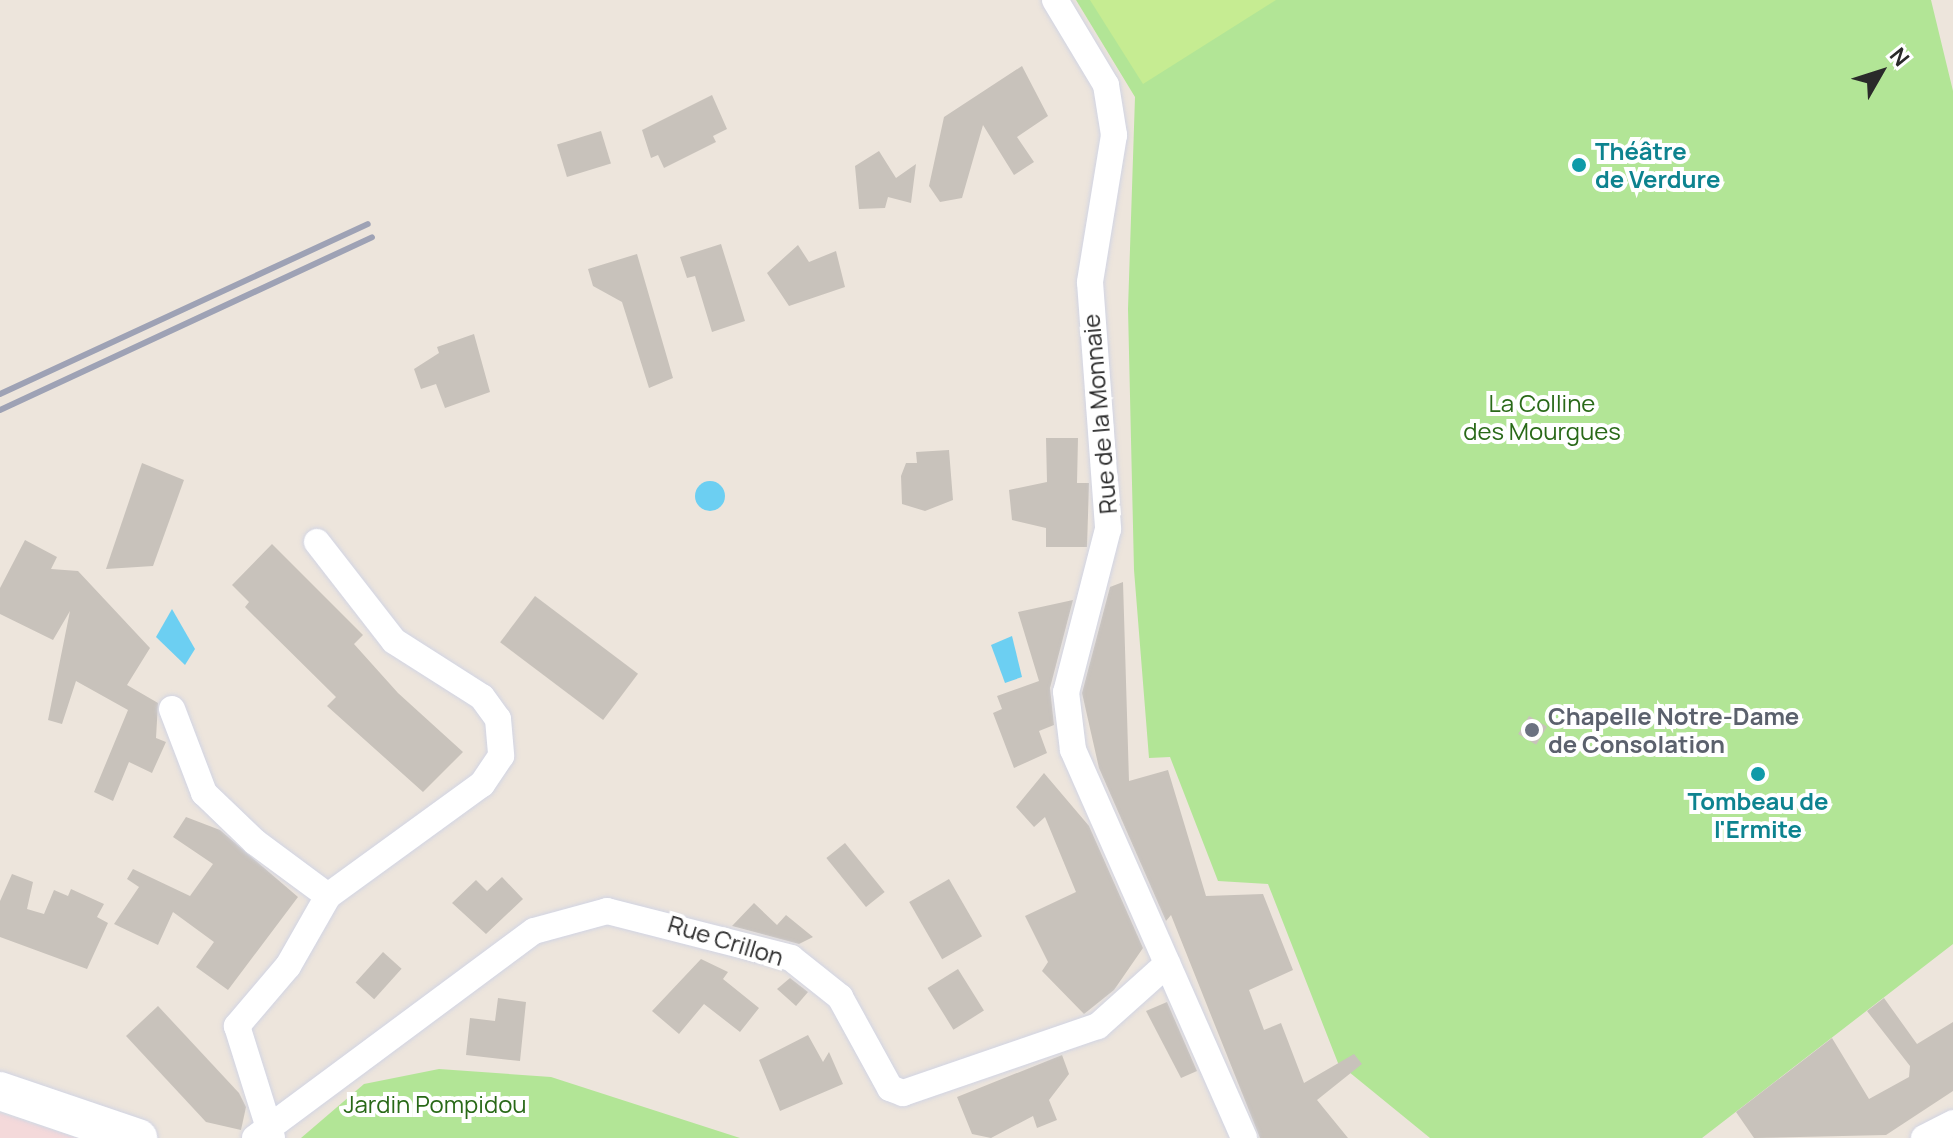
<!DOCTYPE html>
<meta charset="utf-8">
<style>
body{margin:0}
#map{position:relative;width:1953px;height:1138px;overflow:hidden;background:#ede5dc;font-family:Manrope,sans-serif}
div>[style]{position:absolute}
.medical>*{inset:0;background:#f4d9da}
.green>*{inset:0;background:#b2e596}
.pitch>*{inset:0;background:#c6ec92}
.water>*{inset:0;background:#6ccff2}
.round{border-radius:50%}
.building>*{inset:0;background:#c8c2bb;transform-origin:0 0}
.roads{filter:drop-shadow(0 0 2px #d1d4e3) drop-shadow(0 0 2px #d1d4e3)}
.minor>*{height:26px;margin:-13px;padding:0 13px;transform-origin:13px;border-radius:13px;background:#fff}
.secondary>*{height:38px;margin:-19px;padding:0 19px;transform-origin:19px;border-radius:19px;background:#fff}
.rail>*{height:6px;margin:-3px;padding:0 3px;transform-origin:3px;border-radius:3px;background:#9ea2b5}
.dots>*{width:22px;height:22px;translate:-50% -50%;box-sizing:border-box;border:4px solid #fff;border-radius:50%}
span{translate:-50% -50%;white-space:nowrap;text-align:center;line-height:1.15;-webkit-text-stroke:8px #fff;paint-order:stroke}
.culture-label{font-size:24px;color:#0d838f;font-weight:700}
.left{translate:0 -50%;text-align:left}
.park-label{font-size:24px;color:#296918}
.street-label{font-size:24px;color:#2a2a2a}
.worship-label{font-size:24px;color:#5b616d;font-weight:700}
.north{position:absolute;left:1841px;top:32px;width:80px;height:80px;-webkit-text-stroke:6px #fff;paint-order:stroke;rotate:51deg;font-size:22px;font-weight:700;line-height:32px;text-align:center;color:#2a2a2a}
.north::after{content:'';display:block;margin:auto;width:28px;height:36px;background:#2a2a2a;clip-path:polygon(50% 0,100% 100%,50% 72%,0 100%)}
</style>
<div id="map">
<div class="medical">
<i style="clip-path:polygon(0 1113px,76px 1138px,0 1138px)"></i>
</div>
<div class="green">
<i style="clip-path:polygon(1076px 0,1931px 0,1953px 91px,1953px 944px,1702px 1138px,1430px 1138px,1338px 1063px,1268px 884px,1218px 881px,1170px 757px,1149px 758px,1134px 570px,1128px 309px,1135px 97px)"></i>
<i style="clip-path:polygon(439px 1069px,551px 1077px,740px 1138px,301px 1138px,364px 1084px)"></i>
</div>
<div class="pitch">
<i style="clip-path:polygon(1090px 0,1276px 0,1143px 84px)"></i>
</div>
<div class="water">
<i class="round" style="left:695px;top:481px;width:30px;height:30px"></i>
<i style="clip-path:polygon(172px 609px,195px 649px,185px 665px,156px 637px)"></i>
<i style="clip-path:polygon(1012px 636px,1022px 677px,1005px 683px,991px 645px)"></i>
</div>
<div class="building">
<i style="clip-path:polygon(1022px 66px,1048px 116px,1017px 137px,1034px 162px,1014px 175px,983px 125px,962px 198px,940px 202px,929px 186px,944px 117px)"></i>
<i style="clip-path:polygon(712px 95px,727px 129px,713px 136px,716px 142px,664px 168px,658px 155px,651px 158px,642px 130px)"></i>
<i style="left:601px;top:131px;width:34px;height:46px;rotate:73deg"></i>
<i style="clip-path:polygon(879px 151px,896px 178px,916px 164px,911px 203px,888px 197px,885px 208px,859px 209px,855px 166px)"></i>
<i style="clip-path:polygon(721px 244px,745px 321px,712px 332px,695px 276px,687px 278px,680px 257px)"></i>
<i style="clip-path:polygon(798px 245px,809px 262px,836px 251px,845px 287px,789px 306px,767px 273px)"></i>
<i style="clip-path:polygon(637px 254px,673px 378px,649px 388px,622px 302px,593px 286px,588px 269px)"></i>
<i style="clip-path:polygon(474px 334px,490px 392px,445px 408px,436px 384px,421px 389px,414px 369px,439px 353px,437px 347px)"></i>
<i style="clip-path:polygon(1046px 438px,1078px 438px,1077px 483px,1089px 483px,1087px 547px,1046px 547px,1046px 528px,1012px 520px,1009px 490px,1047px 482px)"></i>
<i style="clip-path:polygon(949px 450px,953px 500px,925px 511px,902px 504px,901px 476px,906px 463px,917px 463px,916px 452px)"></i>
<i style="clip-path:polygon(142px 463px,184px 480px,153px 566px,106px 569px)"></i>
<i style="clip-path:polygon(25px 540px,57px 557px,51px 569px,78px 571px,150px 648px,127px 685px,158px 703px,156px 738px,166px 742px,152px 773px,129px 762px,113px 801px,94px 792px,128px 710px,76px 681px,62px 724px,48px 720px,70px 611px,53px 640px,0 614px,0 588px)"></i>
<i style="clip-path:polygon(272px 544px,363px 635px,354px 644px,398px 693px,463px 752px,423px 792px,327px 706px,336px 697px,245px 607px,249px 602px,232px 585px)"></i>
<i style="clip-path:polygon(1123px 582px,1129px 781px,1168px 770px,1206px 896px,1263px 894px,1293px 970px,1249px 990px,1264px 1030px,1281px 1023px,1304px 1083px,1354px 1054px,1362px 1064px,1317px 1100px,1348px 1138px,1260px 1138px,1171px 915px,1166px 921px,1099px 768px,1082px 693px,1110px 587px)"></i>
<i style="left:535px;top:596px;width:129px;height:58px;rotate:37deg"></i>
<i style="clip-path:polygon(1073px 600px,1050px 688px,1054px 725px,1039px 731px,1047px 753px,1014px 768px,993px 713px,1002px 709px,997px 696px,1039px 681px,1018px 612px)"></i>
<i style="left:1529px;top:716px;width:21px;height:21px;rotate:31deg"></i>
<i style="clip-path:polygon(1044px 773px,1089px 826px,1143px 948px,1114px 990px,1084px 1014px,1042px 971px,1048px 962px,1025px 916px,1076px 892px,1045px 817px,1034px 827px,1016px 807px)"></i>
<i style="clip-path:polygon(186px 817px,220px 830px,298px 897px,228px 990px,196px 967px,214px 942px,173px 912px,158px 945px,114px 924px,139px 887px,127px 879px,133px 869px,190px 896px,213px 864px,173px 837px)"></i>
<i style="left:845px;top:843px;width:63px;height:24px;rotate:51deg"></i>
<i style="clip-path:polygon(12px 874px,33px 882px,27px 909px,44px 914px,54px 890px,68px 896px,71px 889px,104px 904px,97px 917px,108px 923px,87px 969px,0 937px,0 901px)"></i>
<i style="clip-path:polygon(502px 877px,523px 899px,486px 934px,452px 903px,476px 880px,487px 891px)"></i>
<i style="left:949px;top:879px;width:66px;height:46px;rotate:60deg"></i>
<i style="clip-path:polygon(754px 903px,777px 925px,786px 915px,813px 937px,799px 944px,732px 926px)"></i>
<i style="left:383px;top:952px;width:25px;height:41px;rotate:42deg"></i>
<i style="clip-path:polygon(701px 959px,728px 972px,723px 979px,759px 1008px,740px 1032px,704px 1004px,679px 1034px,652px 1011px)"></i>
<i style="left:958px;top:969px;width:49px;height:36px;rotate:58deg"></i>
<i style="clip-path:polygon(790px 978px,808px 992px,796px 1006px,777px 989px)"></i>
<i style="clip-path:polygon(498px 998px,526px 1002px,520px 1061px,466px 1055px,470px 1018px,495px 1021px)"></i>
<i style="clip-path:polygon(1884px 998px,1917px 1044px,1953px 1022px,1953px 1091px,1886px 1135px,1754px 1138px,1736px 1112px,1832px 1038px,1869px 1099px,1909px 1077px,1910px 1066px,1867px 1011px)"></i>
<i style="clip-path:polygon(1167px 1002px,1197px 1071px,1181px 1078px,1146px 1011px)"></i>
<i style="clip-path:polygon(158px 1006px,239px 1093px,246px 1107px,241px 1130px,206px 1122px,126px 1036px)"></i>
<i style="clip-path:polygon(808px 1035px,823px 1062px,829px 1052px,843px 1084px,780px 1111px,759px 1060px)"></i>
<i style="clip-path:polygon(1062px 1055px,1069px 1074px,1049px 1100px,1057px 1120px,1037px 1128px,1033px 1116px,991px 1138px,972px 1134px,957px 1097px)"></i>
</div>
<div class="roads">
<div class="minor">
<i style="left:1055px;top:0;width:99px;rotate:59deg"></i>
<i style="left:1106px;top:85px;width:51px;rotate:80.9deg"></i>
<i style="left:1114px;top:135px;width:149px;rotate:99.3deg"></i>
<i style="left:1090px;top:282px;width:248px;rotate:85.8deg"></i>
<i style="left:1108px;top:529px;width:168px;rotate:104.4deg"></i>
<i style="left:1066px;top:692px;width:58px;rotate:83.1deg"></i>
<i style="left:1073px;top:750px;width:424px;rotate:66.2deg"></i>
<i style="left:317px;top:542px;width:125px;rotate:52.1deg"></i>
<i style="left:394px;top:641px;width:104px;rotate:32.5deg"></i>
<i style="left:482px;top:697px;width:27px;rotate:54deg"></i>
<i style="left:498px;top:719px;width:37px;rotate:85deg"></i>
<i style="left:501px;top:756px;width:34px;rotate:124deg"></i>
<i style="left:482px;top:784px;width:190px;rotate:144deg"></i>
<i style="left:172px;top:709px;width:90px;rotate:69.1deg"></i>
<i style="left:204px;top:793px;width:71px;rotate:43.9deg"></i>
<i style="left:255px;top:842px;width:91px;rotate:36.5deg"></i>
<i style="left:328px;top:896px;width:81px;rotate:119.7deg"></i>
<i style="left:288px;top:966px;width:79px;rotate:130.4deg"></i>
<i style="left:237px;top:1026px;width:117px;rotate:72.6deg"></i>
<i style="left:255px;top:1138px;width:347px;rotate:-36.6deg"></i>
<i style="left:534px;top:931px;width:76px;rotate:-15.3deg"></i>
<i style="left:607px;top:911px;width:190px;rotate:14.3deg"></i>
<i style="left:791px;top:958px;width:63px;rotate:38.5deg"></i>
<i style="left:840px;top:997px;width:104px;rotate:61.2deg"></i>
<i style="left:890px;top:1088px;width:14px;rotate:21deg"></i>
<i style="left:903px;top:1093px;width:206px;rotate:-19deg"></i>
<i style="left:1098px;top:1026px;width:93px;rotate:-41.9deg"></i>
<i style="left:1924px;top:1138px;width:33px;rotate:-27deg"></i>
</div>
<div class="secondary">
<i style="left:0;top:1091px;width:146px;rotate:18.8deg"></i>
</div>
</div>
<div class="rail">
<i style="left:0;top:394px;width:405px;rotate:-24.8deg"></i>
<i style="left:0;top:410px;width:410px;rotate:-24.9deg"></i>
</div>
<div class="dots">
<i style="left:1579px;top:165px;background:#0f9aa8"></i>
<i style="left:1532px;top:730px;background:#6b7280"></i>
<i style="left:1758px;top:774px;background:#0f9aa8"></i>
</div>
<div class="culture-label">
<span class="left" style="left:1595px;top:165px">Théâtre<br>de Verdure</span>
<span style="left:1758px;top:815px">Tombeau de<br>l'Ermite</span>
</div>
<div class="park-label">
<span style="left:1542px;top:417px">La Colline<br>des Mourgues</span>
<span style="left:435px;top:1104px">Jardin Pompidou</span>
</div>
<div class="street-label">
<span style="left:1099px;top:414px;rotate:-95deg">Rue de la Monnaie</span>
<span style="left:726px;top:940px;rotate:17deg">Rue Crillon</span>
</div>
<div class="worship-label">
<span class="left" style="left:1548px;top:730px">Chapelle Notre-Dame<br>de Consolation</span>
</div>
<div class="north">N</div>
</div>
